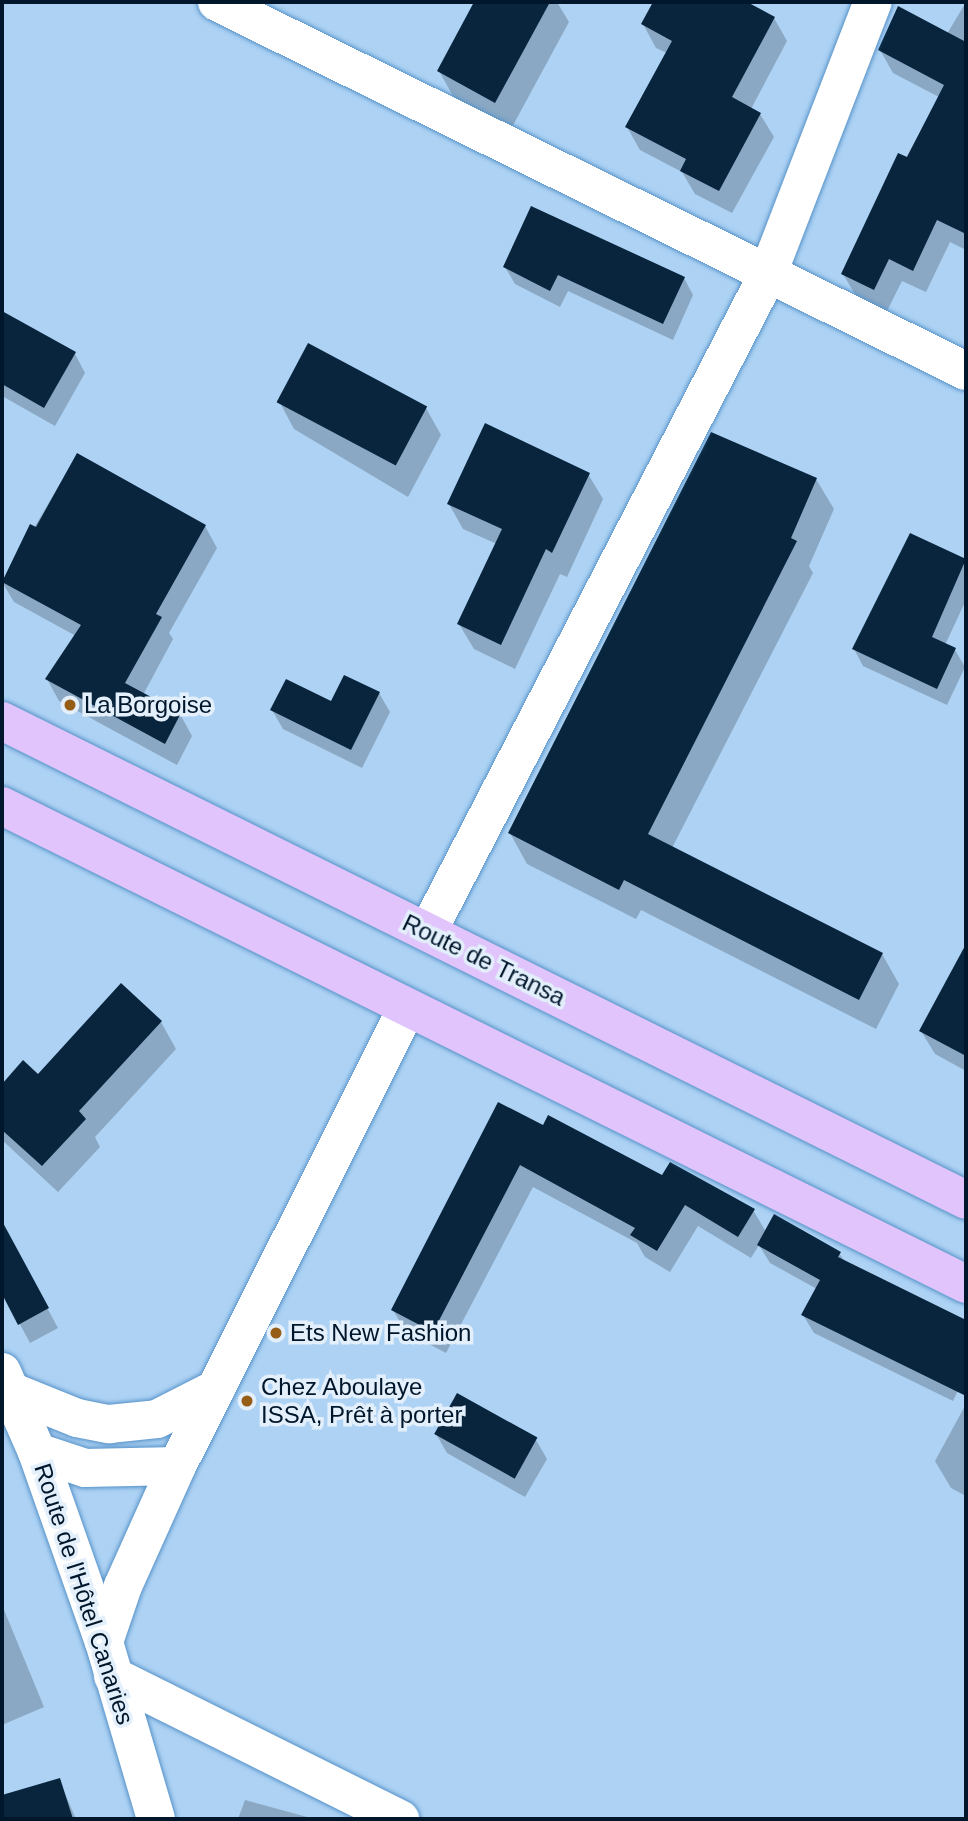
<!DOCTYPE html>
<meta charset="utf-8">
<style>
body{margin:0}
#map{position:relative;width:968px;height:1821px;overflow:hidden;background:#add2f4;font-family:Arial,sans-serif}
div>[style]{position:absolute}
.shadow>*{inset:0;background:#0003}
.building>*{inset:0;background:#08253d;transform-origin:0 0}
.roads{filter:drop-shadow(0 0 2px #5692c8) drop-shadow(0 0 2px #5692c8)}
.minor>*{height:38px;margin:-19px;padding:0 19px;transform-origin:19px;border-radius:19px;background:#fff}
.tertiary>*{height:38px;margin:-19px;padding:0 19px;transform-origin:19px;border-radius:19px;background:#fff}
.primary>*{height:38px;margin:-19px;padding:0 19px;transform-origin:19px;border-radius:19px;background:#e0c4fb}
.dots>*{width:19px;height:19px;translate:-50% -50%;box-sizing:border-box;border:4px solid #e3effb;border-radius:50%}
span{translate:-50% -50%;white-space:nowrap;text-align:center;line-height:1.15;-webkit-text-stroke:7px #e3effb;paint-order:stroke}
.poi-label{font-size:24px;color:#00162b}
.left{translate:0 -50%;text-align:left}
.street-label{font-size:24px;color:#00162b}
.frame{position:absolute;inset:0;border:4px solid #00162b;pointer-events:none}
</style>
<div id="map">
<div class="shadow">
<i style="clip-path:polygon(476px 2px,557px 2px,569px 22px,511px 129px,454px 98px,439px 71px)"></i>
<i style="clip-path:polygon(655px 2px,743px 2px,774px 18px,787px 41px,751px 109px,760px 114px,774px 137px,732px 213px,695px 194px,682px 172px,640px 150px,627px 127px,667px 53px,656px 48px,643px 24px)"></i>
<i style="clip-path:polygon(966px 2px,966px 250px,950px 242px,926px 292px,902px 281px,887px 311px,856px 296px,843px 274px,939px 97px,893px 73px,880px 50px,947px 34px)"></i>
<i style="clip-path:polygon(505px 267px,684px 278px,693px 295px,673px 340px,568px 291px,560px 307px,515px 284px)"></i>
<i style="clip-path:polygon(11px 318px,75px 354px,85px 373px,55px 426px,2px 396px,2px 334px)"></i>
<i style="clip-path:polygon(279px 401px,426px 408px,441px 435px,408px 497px,294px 429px)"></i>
<i style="clip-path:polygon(77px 455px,205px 526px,217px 548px,169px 633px,173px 639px,143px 695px,180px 714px,192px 736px,177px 765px,59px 701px,47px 679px,76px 636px,14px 602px,2px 582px)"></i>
<i style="clip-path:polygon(588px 474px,603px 499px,567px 577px,560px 574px,515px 669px,474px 649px,459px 624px,497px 544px,463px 529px,449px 504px)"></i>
<i style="clip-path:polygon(816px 479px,834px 509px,809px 566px,813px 573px,672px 848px,882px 954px,899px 984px,876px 1029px,641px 910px,636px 919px,527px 864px,510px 833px)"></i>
<i style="clip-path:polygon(910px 535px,966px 561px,966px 600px,945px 645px,955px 650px,965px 667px,947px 705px,863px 666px,854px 649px)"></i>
<i style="clip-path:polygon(379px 693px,390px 712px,362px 768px,283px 729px,272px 710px)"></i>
<i style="clip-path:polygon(951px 975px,966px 983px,966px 1071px,935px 1054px,921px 1031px)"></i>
<i style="clip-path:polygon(161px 1022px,176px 1049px,95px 1137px,100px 1147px,58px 1192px,2px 1140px,2px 1086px,23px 1063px,38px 1076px)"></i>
<i style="clip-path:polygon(544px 1127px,663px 1178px,671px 1164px,753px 1210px,766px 1232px,839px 1253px,845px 1262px,966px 1322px,966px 1374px,953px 1401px,814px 1333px,803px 1315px,817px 1289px,770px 1263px,759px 1245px,751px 1258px,698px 1226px,670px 1272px,645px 1257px,637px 1243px,533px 1187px,446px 1353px,406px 1332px,393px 1310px)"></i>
<i style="clip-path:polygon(18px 1254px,58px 1328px,30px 1343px,2px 1291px,2px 1263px)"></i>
<i style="clip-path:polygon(966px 1404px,966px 1496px,951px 1488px,935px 1461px)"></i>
<i style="clip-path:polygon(436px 1434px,536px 1440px,547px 1459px,525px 1497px,447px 1453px)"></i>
<i style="clip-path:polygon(2px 1605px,44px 1707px,2px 1725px)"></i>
<i style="clip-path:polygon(59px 1780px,76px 1819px,8px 1819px,2px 1797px)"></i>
<i style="clip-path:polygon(245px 1800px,311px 1818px,312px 1819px,238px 1819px)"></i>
</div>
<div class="building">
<i style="clip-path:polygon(474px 2px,550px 2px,495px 103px,437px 71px)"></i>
<i style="clip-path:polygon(653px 2px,747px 2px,775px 17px,732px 97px,761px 113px,719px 191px,680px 171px,686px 159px,625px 127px,672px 41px,641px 24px)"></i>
<i style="clip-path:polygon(898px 6px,966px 42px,966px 234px,937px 220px,913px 271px,889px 259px,874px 290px,841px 274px,898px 153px,907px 157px,944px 85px,878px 50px)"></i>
<i style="clip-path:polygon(531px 206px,685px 277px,663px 324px,558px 275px,550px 291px,503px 267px)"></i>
<i style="clip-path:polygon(2px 311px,76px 352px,44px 408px,2px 384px)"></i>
<i style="left:308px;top:343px;width:135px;height:67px;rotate:28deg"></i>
<i style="clip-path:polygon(485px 423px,590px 473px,552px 553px,546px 549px,501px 645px,457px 624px,502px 529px,447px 504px)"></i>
<i style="clip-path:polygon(711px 432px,817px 478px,791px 538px,797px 541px,648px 834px,883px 953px,859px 1000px,624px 880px,619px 890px,508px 833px)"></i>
<i style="clip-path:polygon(77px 453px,206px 525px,156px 614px,162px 617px,125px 683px,181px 713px,165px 744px,45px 679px,81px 625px,2px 582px,30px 524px,36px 527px)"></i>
<i style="clip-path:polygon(910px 533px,966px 559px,932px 637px,956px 648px,937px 689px,852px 649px)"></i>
<i style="clip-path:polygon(344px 675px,380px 692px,351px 750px,270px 710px,286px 679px,331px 701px)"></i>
<i style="clip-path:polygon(966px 944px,966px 1056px,919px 1031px)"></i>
<i style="clip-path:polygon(121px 983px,162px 1021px,79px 1111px,86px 1119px,42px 1166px,2px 1130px,2px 1084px,23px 1060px,38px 1074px)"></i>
<i style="clip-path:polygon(498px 1102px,543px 1125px,548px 1115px,662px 1175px,670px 1162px,755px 1209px,738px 1237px,685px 1205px,657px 1251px,630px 1235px,635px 1228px,520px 1165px,433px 1332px,391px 1310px)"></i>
<i style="clip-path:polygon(774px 1214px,841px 1252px,838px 1257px,966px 1320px,966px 1396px,801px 1315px,820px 1280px,757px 1245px)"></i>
<i style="clip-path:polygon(2px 1221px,49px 1308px,18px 1325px,2px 1294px)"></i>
<i style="left:457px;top:1393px;width:92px;height:47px;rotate:29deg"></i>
<i style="clip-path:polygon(60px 1778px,73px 1819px,2px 1819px,2px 1795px)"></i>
</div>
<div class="roads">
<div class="minor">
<i style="left:217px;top:2px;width:835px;rotate:26.23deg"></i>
<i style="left:428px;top:931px;width:738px;rotate:-62.64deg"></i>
<i style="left:767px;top:276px;width:294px;rotate:-68.9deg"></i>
<i style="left:113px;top:1676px;width:321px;rotate:26.5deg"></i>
</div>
<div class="tertiary">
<i style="left:2px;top:1372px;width:87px;rotate:66.4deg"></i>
<i style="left:37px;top:1452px;width:201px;rotate:70.6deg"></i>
<i style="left:104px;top:1642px;width:184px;rotate:73.6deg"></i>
<i style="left:10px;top:1391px;width:72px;rotate:21.9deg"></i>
<i style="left:77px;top:1418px;width:33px;rotate:11deg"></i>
<i style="left:109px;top:1424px;width:48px;rotate:-5.9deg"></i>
<i style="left:157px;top:1419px;width:66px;rotate:-27deg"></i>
<i style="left:37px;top:1452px;width:51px;rotate:18.4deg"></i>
<i style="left:85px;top:1468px;width:92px;rotate:-1.2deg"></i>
<i style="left:104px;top:1642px;width:59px;rotate:-71.3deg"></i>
<i style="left:123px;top:1586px;width:132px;rotate:-65.8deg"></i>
<i style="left:177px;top:1466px;width:513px;rotate:-63.33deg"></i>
</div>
<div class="primary">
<i style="left:2px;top:721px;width:1076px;rotate:26.42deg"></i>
<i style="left:2px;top:806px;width:1076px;rotate:26.37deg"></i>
</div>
</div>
<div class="dots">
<i style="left:70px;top:705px;background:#955d16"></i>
<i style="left:276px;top:1333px;background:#955d16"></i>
<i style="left:247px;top:1401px;background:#955d16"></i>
</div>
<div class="poi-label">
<span class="left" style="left:84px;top:705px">La Borgoise</span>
<span class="left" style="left:290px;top:1333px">Ets New Fashion</span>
<span class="left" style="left:261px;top:1401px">Chez Aboulaye<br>ISSA, Prêt à porter</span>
</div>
<div class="street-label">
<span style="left:484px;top:960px;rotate:26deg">Route de Transa</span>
<span style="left:84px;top:1594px;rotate:72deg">Route de l'Hôtel Canaries</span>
</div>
<div class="frame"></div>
</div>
